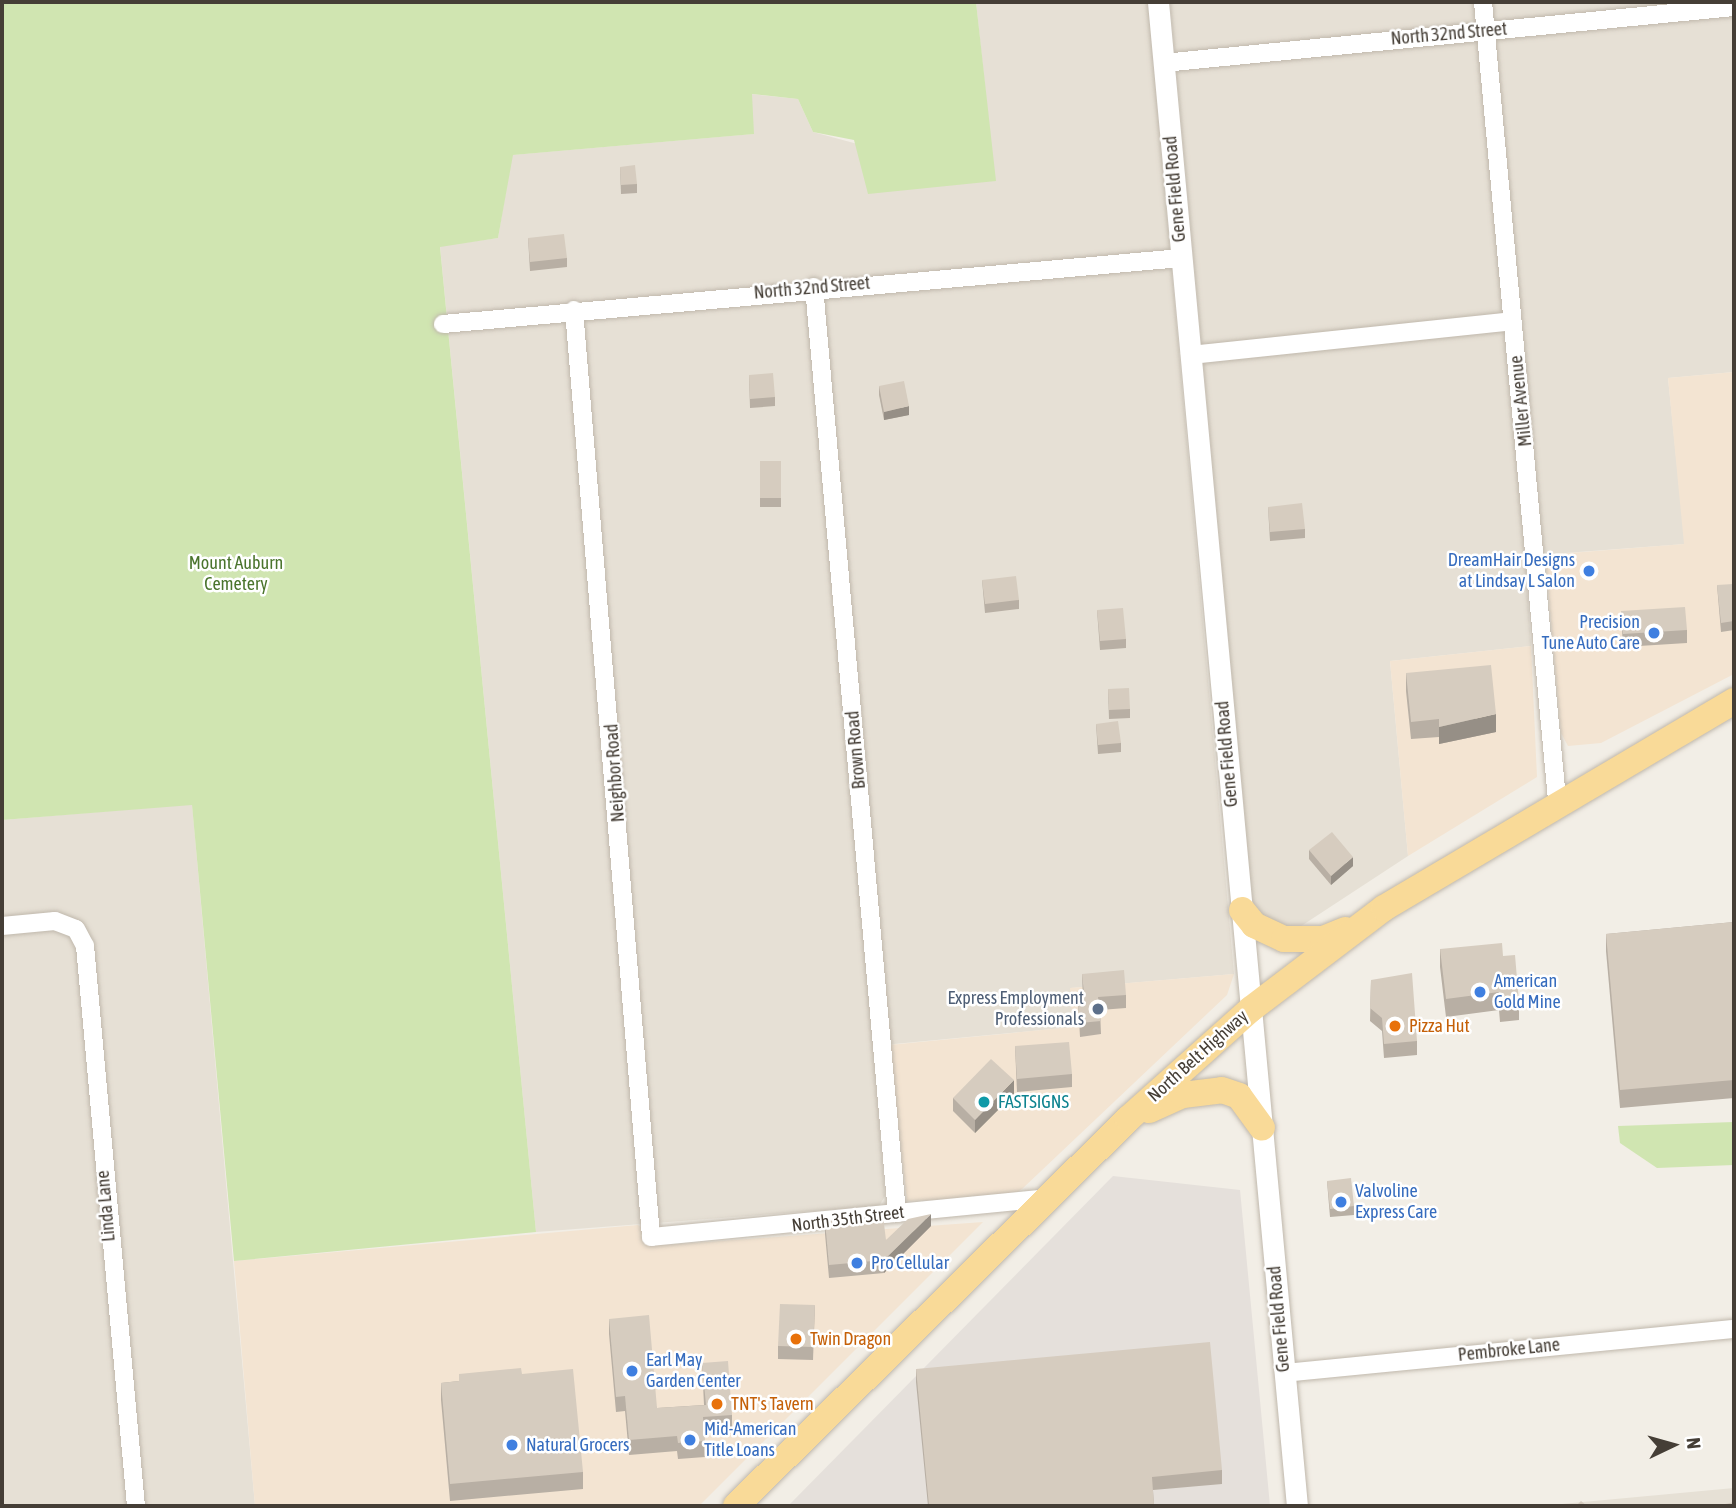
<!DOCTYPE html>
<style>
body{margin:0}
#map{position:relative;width:1736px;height:1508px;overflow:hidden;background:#f2eee6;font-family:"Asap Condensed",sans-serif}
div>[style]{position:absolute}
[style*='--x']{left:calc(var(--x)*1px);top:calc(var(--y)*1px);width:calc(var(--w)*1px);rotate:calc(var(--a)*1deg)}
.residential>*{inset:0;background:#e6e0d5}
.commercial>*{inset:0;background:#f3e4d2}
.industrial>*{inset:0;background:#e5e0db}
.green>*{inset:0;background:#d0e5b1}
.roads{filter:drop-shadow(0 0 2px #c0b8ac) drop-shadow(0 0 2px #c0b8ac)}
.minor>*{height:18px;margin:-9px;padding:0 9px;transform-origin:9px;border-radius:9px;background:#fff}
.tertiary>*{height:21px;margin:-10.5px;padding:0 10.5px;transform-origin:10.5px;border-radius:10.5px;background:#fff}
.primary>*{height:26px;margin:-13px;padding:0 13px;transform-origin:13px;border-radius:13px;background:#f9da98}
.wall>*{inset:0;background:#b8afa4}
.shaded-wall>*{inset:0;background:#968f86}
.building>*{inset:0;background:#d6ccbf}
.dots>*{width:19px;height:19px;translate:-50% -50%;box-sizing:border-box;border:4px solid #fff;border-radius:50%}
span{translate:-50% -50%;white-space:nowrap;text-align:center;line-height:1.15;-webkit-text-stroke:5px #fff;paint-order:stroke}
.street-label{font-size:18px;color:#453e36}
.shop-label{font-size:18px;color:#366cbe}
.right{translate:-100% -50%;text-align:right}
.left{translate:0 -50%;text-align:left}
.park-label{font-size:18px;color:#4a742c}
.service-label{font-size:18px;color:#4e5e75}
.food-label{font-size:18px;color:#c56008}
.culture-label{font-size:18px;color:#0d838f}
.frame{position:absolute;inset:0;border:4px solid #453e36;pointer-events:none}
.north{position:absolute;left:1638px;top:1410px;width:70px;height:70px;-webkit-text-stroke:5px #fff;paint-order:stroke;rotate:85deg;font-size:19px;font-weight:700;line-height:28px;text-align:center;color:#453e36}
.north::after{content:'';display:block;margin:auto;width:24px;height:32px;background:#453e36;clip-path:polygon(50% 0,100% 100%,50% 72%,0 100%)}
</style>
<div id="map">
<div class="residential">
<div style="clip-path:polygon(976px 2px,1148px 2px,1234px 974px,1071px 988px,1074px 1027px,873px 1046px,885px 1196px,879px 1206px,536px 1232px,440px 246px,498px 238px,512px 155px,753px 134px,751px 94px,798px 99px,813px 132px,995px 181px)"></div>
<div style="clip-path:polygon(1170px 2px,1734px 2px,1734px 372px,1668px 378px,1685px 544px,1525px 556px,1531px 646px,1390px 661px,1408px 856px,1292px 932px,1274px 931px,1253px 907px)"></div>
<div style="clip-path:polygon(192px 804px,255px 1506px,2px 1506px,2px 820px)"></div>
<div style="clip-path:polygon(1734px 1488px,1734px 1506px,1540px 1506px)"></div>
</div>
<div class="commercial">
<div style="clip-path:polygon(1734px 372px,1734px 674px,1601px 743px,1568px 746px,1561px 733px,1545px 555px,1684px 544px,1668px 378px)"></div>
<div style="clip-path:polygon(1531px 646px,1537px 777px,1408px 856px,1390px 661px)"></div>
<div style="clip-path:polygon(1234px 974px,1227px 995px,1022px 1189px,1009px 1197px,907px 1201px,889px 1045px,1073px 1027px,1070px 988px)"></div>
<div style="clip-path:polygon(983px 1222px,699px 1506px,255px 1506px,234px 1261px,638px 1225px,665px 1245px)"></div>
</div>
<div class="industrial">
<div style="clip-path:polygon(1113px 1176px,1240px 1190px,1270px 1506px,788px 1506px)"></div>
</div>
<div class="green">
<div style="clip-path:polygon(2px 2px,976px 2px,996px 181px,868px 194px,854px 140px,813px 132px,798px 99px,752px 94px,754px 134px,513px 155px,498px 238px,440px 247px,536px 1232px,234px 1261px,192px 805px,2px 820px)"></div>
<div style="clip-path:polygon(1734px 1122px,1734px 1165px,1657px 1168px,1620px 1143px,1618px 1126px)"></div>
</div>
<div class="roads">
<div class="minor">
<div style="--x:1483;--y:2;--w:801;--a:84.7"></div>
<div style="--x:1163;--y:63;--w:574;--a:-5.6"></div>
<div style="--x:814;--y:287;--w:930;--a:84.88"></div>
<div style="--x:574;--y:310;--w:930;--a:85.25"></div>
<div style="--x:651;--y:1237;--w:397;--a:-5.6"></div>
<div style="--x:443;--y:324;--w:741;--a:-5.11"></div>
<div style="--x:1190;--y:355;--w:324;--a:-6"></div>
<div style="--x:2;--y:926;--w:53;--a:-5.4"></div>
<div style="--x:55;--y:921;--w:22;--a:21"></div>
<div style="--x:76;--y:929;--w:19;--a:62"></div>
<div style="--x:85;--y:946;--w:562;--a:84.8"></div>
<div style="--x:1284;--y:1373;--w:452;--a:-5.6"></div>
</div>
<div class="tertiary">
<div style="--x:1158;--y:2;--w:1510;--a:84.72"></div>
</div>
<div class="primary">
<div style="--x:1242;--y:910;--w:19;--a:51"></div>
<div style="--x:1254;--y:925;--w:33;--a:25"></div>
<div style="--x:1284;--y:939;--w:39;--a:0"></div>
<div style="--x:1323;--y:939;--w:24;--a:-22"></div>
<div style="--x:1149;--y:1110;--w:37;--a:-24"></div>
<div style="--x:1183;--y:1095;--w:39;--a:-7"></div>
<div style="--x:1222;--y:1090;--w:18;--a:19"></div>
<div style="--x:1239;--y:1096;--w:39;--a:54"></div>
<div style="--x:736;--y:1506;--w:551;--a:-44.63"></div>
<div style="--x:1128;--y:1119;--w:165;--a:-41.8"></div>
<div style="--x:1251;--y:1009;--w:167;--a:-37.2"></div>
<div style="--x:1384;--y:908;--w:407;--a:-30.6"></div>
</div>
</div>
<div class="wall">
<div style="clip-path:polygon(620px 167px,637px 184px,637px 193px,621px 194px)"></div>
<div style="clip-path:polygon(528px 238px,567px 258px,567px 267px,530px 271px)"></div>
<div style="clip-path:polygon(749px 375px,775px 397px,775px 406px,750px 408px)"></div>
<div style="clip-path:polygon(879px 386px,909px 415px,884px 420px,879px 395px)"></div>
<div style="clip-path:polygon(760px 461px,781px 461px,781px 507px,760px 507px)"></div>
<div style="clip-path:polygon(1268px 507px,1305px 529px,1305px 538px,1270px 541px)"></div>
<div style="clip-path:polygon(982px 580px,1019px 600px,1019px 609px,985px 613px)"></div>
<div style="clip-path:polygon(1717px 585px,1734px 601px,1734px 630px,1721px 632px)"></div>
<div style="clip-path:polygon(1097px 610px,1126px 639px,1126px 648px,1100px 650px)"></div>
<div style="clip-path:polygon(1621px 611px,1687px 630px,1687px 643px,1623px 647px)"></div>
<div style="clip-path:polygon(1406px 673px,1496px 732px,1439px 744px,1439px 737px,1411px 739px,1406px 691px)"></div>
<div style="clip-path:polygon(1108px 689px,1130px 709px,1130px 718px,1109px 719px)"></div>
<div style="clip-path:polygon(1096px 724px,1121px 743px,1121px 752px,1098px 754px)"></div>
<div style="clip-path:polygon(1309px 850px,1353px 866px,1331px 885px,1309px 859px)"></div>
<div style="clip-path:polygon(1734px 922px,1734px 1098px,1620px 1108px,1606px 951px,1606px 934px)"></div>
<div style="clip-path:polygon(1440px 949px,1503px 956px,1519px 1002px,1519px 1020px,1500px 1022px,1499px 1010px,1446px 1017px,1440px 967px)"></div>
<div style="clip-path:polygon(1082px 974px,1126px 995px,1126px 1008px,1100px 1010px,1101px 1034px,1080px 1037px,1078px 1002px,1083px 1002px)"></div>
<div style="clip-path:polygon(1371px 980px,1417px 1041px,1417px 1055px,1384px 1058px,1382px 1031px,1370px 1021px)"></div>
<div style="clip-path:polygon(1015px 1046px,1072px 1074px,1072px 1087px,1017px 1092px)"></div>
<div style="clip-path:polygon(1014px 1094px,975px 1133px,953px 1111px,953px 1098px)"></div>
<div style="clip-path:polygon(1327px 1181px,1354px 1206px,1354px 1215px,1330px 1217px)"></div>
<div style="clip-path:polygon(825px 1221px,886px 1240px,931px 1226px,884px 1273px,829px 1278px,825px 1234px)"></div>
<div style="clip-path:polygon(815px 1305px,813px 1360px,778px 1359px,778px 1346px)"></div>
<div style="clip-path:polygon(609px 1319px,657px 1408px,704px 1405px,702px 1363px,732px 1415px,732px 1430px,704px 1433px,705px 1457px,678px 1459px,677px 1451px,629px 1455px,625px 1411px,616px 1412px,609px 1334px)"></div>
<div style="clip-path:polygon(916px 1369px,1222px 1470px,1222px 1484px,1153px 1490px,1154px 1506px,928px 1506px,916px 1382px)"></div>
<div style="clip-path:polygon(459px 1374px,522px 1374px,583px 1472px,583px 1489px,450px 1501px,441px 1400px,441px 1383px,459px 1381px)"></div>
</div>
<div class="shaded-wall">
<div style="clip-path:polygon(909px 406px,909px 415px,884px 420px,884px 412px)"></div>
<div style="clip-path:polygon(1496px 714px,1496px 732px,1439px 744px,1439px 727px)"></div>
<div style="clip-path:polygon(1353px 857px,1353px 866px,1331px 885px,1331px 876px)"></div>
<div style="clip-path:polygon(1014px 1080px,1014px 1094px,975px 1133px,975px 1120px)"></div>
<div style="clip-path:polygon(931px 1214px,931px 1226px,884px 1273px,884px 1260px)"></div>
</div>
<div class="building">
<div style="clip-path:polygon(635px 165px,637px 184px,621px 185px,620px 167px)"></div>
<div style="clip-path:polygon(564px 234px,567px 258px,530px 262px,528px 238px)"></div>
<div style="clip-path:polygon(773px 373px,775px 397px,750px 399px,749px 375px)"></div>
<div style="clip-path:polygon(904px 381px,909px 406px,884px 412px,879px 386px)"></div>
<div style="clip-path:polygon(760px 461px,781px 461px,781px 498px,760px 498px)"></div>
<div style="clip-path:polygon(1302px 503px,1305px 529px,1270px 532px,1268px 507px)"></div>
<div style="clip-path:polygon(1016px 576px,1019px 600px,985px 604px,982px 580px)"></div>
<div style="clip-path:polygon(1733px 584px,1734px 621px,1721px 623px,1717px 585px)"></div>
<div style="clip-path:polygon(1685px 607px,1687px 630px,1623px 634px,1621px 611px)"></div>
<div style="clip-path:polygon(1123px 608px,1126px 639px,1100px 641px,1097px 610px)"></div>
<div style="clip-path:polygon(1491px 665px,1496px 714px,1439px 727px,1439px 719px,1411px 722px,1406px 673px)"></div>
<div style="clip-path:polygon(1129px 688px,1130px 709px,1109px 710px,1108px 689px)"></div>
<div style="clip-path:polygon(1118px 721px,1121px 743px,1098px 745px,1096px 724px)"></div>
<div style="clip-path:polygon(1332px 832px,1353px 857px,1331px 876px,1309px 850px)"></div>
<div style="clip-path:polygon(1734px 922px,1734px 1080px,1620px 1090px,1606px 934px)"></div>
<div style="clip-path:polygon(1502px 943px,1503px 956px,1515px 955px,1519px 1002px,1500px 1004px,1499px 992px,1446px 999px,1440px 949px)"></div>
<div style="clip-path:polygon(1124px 970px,1126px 995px,1098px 997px,1101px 1021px,1080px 1023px,1078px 1002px,1085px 1002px,1082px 974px)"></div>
<div style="clip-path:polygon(1412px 973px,1417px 1041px,1384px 1044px,1382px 1018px,1370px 1008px,1371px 980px)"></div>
<div style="clip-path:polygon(1069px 1042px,1072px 1074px,1017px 1079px,1015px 1046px)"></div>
<div style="clip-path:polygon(991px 1059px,1014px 1080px,975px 1120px,953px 1098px)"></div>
<div style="clip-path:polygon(1351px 1178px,1354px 1206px,1330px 1209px,1327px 1181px)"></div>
<div style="clip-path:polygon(931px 1214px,884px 1260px,829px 1265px,825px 1221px,883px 1216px,886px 1240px,908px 1219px)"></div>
<div style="clip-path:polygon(780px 1304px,815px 1305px,813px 1347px,778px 1346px)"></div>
<div style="clip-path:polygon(649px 1315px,657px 1408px,706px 1405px,702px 1363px,728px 1361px,732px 1415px,703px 1417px,705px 1441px,678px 1443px,677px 1436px,629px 1440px,625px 1396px,616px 1397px,609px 1319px)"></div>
<div style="clip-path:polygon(1210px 1342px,1222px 1470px,1152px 1477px,1154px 1506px,929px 1506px,916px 1369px)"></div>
<div style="clip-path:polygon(521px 1368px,522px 1374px,573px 1369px,583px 1472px,450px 1484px,441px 1383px,459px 1381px,459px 1374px)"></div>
<div style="clip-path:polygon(1581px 1501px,1587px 1506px,1576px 1506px)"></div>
<div style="clip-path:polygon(1734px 1502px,1734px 1506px,1717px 1506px)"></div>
</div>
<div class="dots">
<div style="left:1589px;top:571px;background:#3f7fe0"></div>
<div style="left:1654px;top:633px;background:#3f7fe0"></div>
<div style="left:1480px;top:992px;background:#3f7fe0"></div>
<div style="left:1098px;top:1009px;background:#5c6f8a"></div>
<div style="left:1395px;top:1026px;background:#e8710a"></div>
<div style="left:984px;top:1102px;background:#0f9aa8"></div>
<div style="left:1341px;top:1202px;background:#3f7fe0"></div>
<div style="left:857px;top:1263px;background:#3f7fe0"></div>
<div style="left:796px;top:1339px;background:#e8710a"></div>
<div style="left:632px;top:1371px;background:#3f7fe0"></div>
<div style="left:717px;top:1404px;background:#e8710a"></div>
<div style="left:690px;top:1440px;background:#3f7fe0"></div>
<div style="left:512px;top:1445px;background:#3f7fe0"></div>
</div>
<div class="street-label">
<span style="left:1449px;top:34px;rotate:-5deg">North 32nd Street</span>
<span style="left:1175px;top:189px;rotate:-95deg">Gene Field Road</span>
<span style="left:812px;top:288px;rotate:-5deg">North 32nd Street</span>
<span style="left:1521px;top:401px;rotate:-96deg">Miller Avenue</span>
<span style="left:856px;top:750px;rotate:-95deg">Brown Road</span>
<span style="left:1227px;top:754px;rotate:-95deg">Gene Field Road</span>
<span style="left:615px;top:773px;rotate:-94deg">Neighbor Road</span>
<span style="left:1198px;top:1056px;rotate:-42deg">North Belt Highway</span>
<span style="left:106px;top:1206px;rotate:-95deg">Linda Lane</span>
<span style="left:848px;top:1219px;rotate:-7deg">North 35th Street</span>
<span style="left:1279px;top:1319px;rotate:-95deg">Gene Field Road</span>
<span style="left:1509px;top:1350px;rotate:-6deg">Pembroke Lane</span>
</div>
<div class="shop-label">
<span class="right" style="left:1575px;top:571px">DreamHair Designs<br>at Lindsay L Salon</span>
<span class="right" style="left:1640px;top:633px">Precision<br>Tune Auto Care</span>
<span class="left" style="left:1494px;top:992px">American<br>Gold Mine</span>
<span class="left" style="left:1355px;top:1202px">Valvoline<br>Express Care</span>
<span class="left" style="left:871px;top:1263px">Pro Cellular</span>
<span class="left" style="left:646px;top:1371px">Earl May<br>Garden Center</span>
<span class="left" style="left:704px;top:1440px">Mid-American<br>Title Loans</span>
<span class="left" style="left:526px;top:1445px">Natural Grocers</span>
</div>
<div class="park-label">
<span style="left:236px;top:574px">Mount Auburn<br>Cemetery</span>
</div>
<div class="service-label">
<span class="right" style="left:1084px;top:1009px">Express Employment<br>Professionals</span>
</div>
<div class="food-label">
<span class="left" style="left:1409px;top:1026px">Pizza Hut</span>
<span class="left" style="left:810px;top:1339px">Twin Dragon</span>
<span class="left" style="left:731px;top:1404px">TNT's Tavern</span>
</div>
<div class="culture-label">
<span class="left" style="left:998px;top:1102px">FASTSIGNS</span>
</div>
<div class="frame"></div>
<div class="north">N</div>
</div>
